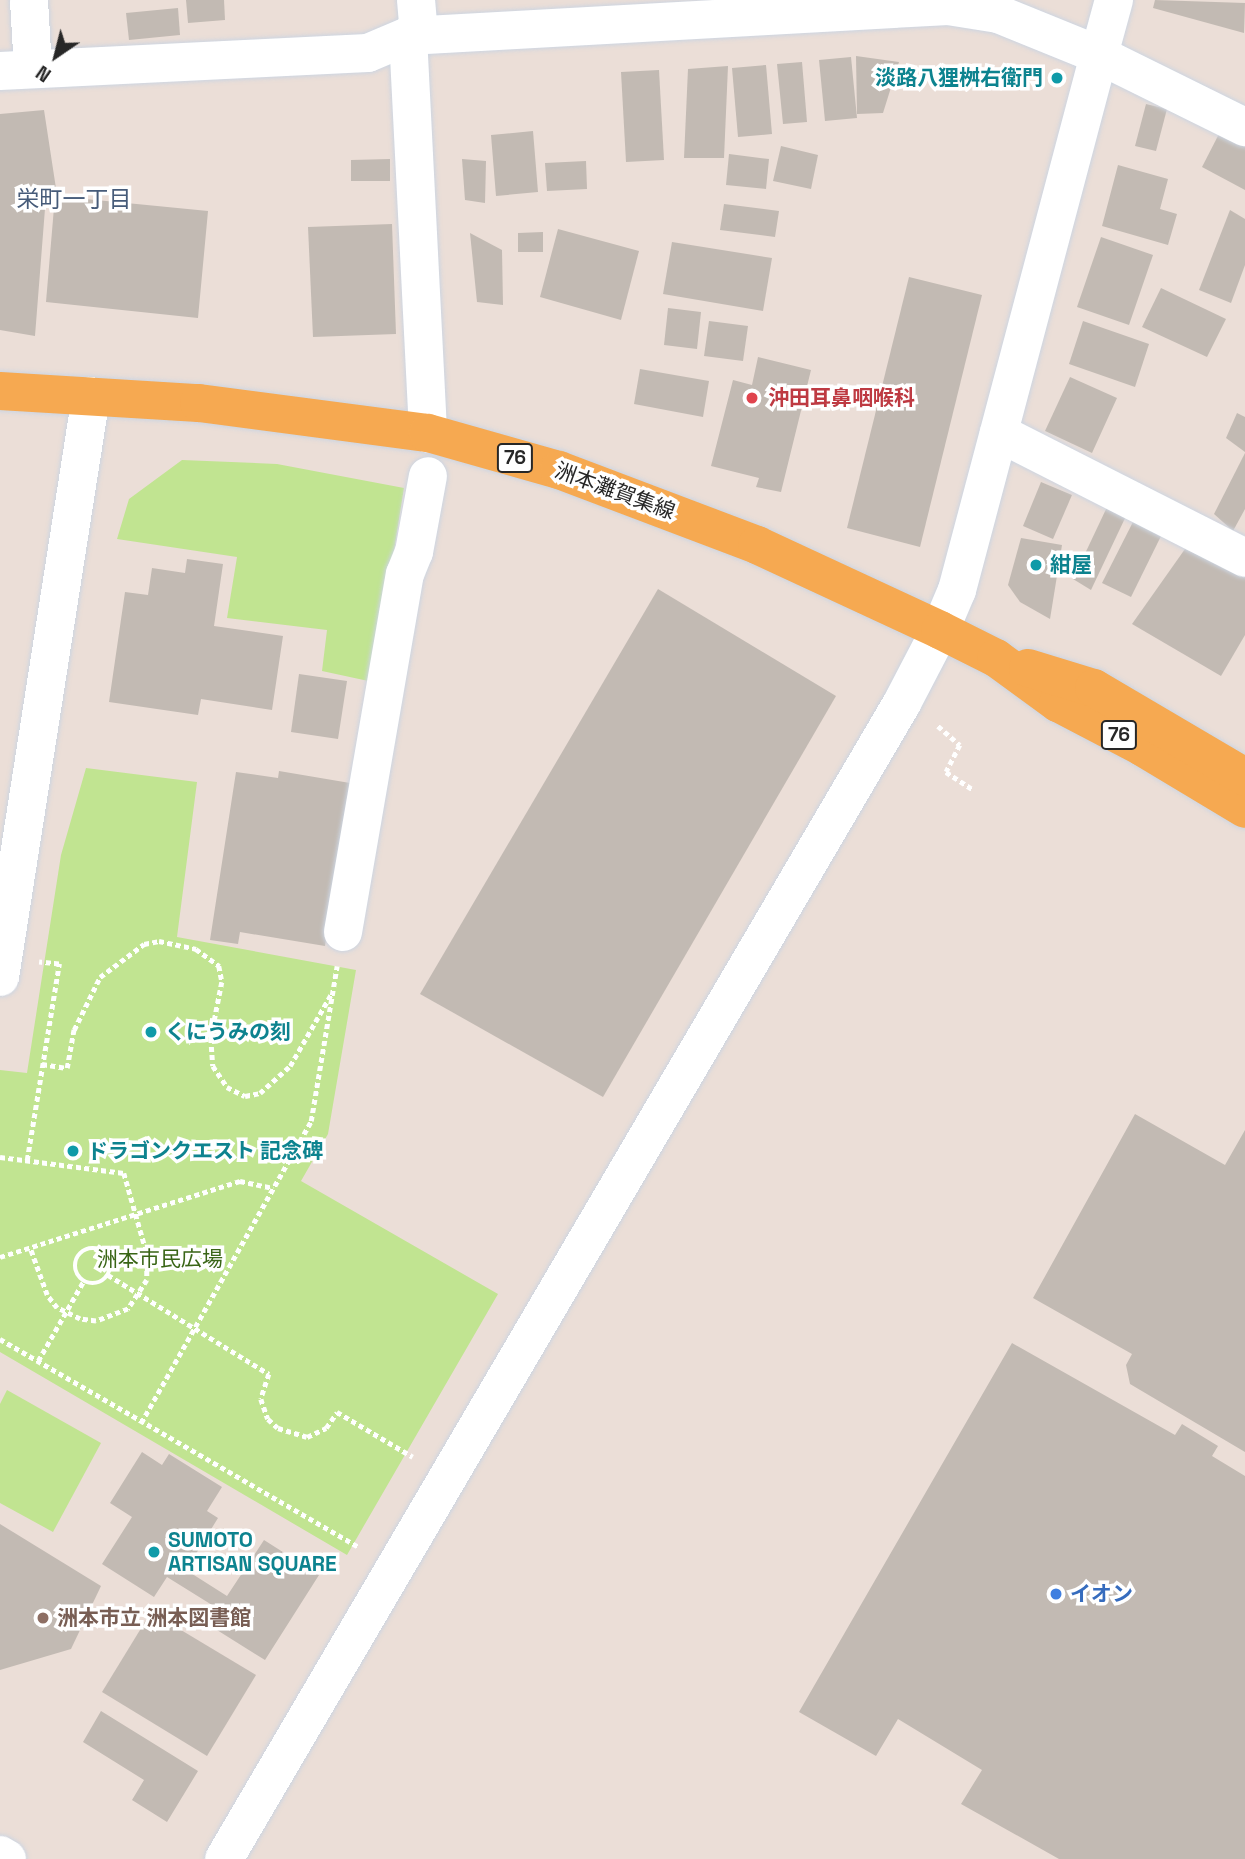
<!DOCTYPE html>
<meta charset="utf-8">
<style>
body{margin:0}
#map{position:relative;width:1245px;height:1859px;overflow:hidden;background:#ebded7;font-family:"Space Grotesk","Noto Sans JP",sans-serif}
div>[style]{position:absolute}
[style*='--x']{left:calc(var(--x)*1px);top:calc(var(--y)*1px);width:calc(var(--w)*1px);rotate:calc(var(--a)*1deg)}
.green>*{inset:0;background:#c1e491}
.building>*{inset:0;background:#c2bab3}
.path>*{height:4.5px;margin-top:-2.25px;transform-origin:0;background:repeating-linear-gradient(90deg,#fff 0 5px,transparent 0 8.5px)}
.path>.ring{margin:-2.25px;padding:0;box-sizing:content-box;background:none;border:4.5px solid #fff;border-radius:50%}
.roads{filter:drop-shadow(0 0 2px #cdd5e1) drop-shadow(0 0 2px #cdd5e1)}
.minor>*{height:38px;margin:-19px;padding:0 19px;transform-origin:19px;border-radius:19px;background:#fff}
.major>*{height:38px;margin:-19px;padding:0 19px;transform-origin:19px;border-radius:19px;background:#f6a951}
.dots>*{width:19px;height:19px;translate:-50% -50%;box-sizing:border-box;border:4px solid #fff;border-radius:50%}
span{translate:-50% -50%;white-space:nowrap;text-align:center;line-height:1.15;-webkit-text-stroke:7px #fff;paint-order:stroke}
.shield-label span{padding:2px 5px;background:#fff;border:2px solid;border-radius:5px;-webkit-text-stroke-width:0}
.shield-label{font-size:19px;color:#272727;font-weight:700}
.culture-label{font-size:21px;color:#0d838f;font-weight:700}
.right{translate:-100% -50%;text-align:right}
.left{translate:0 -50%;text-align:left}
.health-label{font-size:21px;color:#be3a42;font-weight:700}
.street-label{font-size:21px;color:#272727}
.park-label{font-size:21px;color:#396516}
.shop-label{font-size:21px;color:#366cbe;font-weight:700}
.education-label{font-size:21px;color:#785e54;font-weight:700}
.neighbourhood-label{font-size:23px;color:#465b79}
.north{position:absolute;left:21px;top:21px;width:70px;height:70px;-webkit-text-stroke:5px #fff;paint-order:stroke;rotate:215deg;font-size:19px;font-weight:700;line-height:28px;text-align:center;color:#272727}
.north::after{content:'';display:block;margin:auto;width:24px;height:32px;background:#272727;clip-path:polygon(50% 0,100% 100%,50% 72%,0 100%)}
</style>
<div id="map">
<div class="green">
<div style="clip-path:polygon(182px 460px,277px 464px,404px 488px,373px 682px,322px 671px,327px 630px,227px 618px,237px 557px,117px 539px,129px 499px)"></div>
<div style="clip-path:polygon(86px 768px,197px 782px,177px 937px,356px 970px,328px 1134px,301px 1181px,498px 1294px,347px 1555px,0 1352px,0 1070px,27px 1073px,61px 855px)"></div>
<div style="clip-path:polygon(7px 1390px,101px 1443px,53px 1532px,0 1503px,0 1404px)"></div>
</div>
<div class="building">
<div style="clip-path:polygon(186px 0,224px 0,225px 20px,188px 23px)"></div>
<div style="clip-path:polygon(1155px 0,1245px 3px,1244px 33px,1153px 8px)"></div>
<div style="clip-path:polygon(178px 8px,180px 35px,129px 40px,126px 13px)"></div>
<div style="clip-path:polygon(856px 56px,899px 62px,883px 113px,857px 114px)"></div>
<div style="clip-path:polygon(851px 57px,857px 118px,825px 121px,819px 60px)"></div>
<div style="clip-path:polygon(802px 62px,807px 122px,783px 124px,777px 64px)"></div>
<div style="clip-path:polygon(766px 65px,772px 134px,738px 137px,732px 68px)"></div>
<div style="clip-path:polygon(728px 66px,724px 158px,684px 158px,688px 69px)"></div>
<div style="clip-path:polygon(659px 70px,664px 160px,626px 162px,621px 72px)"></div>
<div style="clip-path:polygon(1146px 104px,1167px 109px,1156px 151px,1135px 146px)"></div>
<div style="clip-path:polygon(44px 110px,57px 195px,46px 196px,35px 336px,0 330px,0 114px)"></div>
<div style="clip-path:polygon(1221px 130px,1245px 142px,1245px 190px,1202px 167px)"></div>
<div style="clip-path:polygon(533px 131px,538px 192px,496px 196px,491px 135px)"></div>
<div style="clip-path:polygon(781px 146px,818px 155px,811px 189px,773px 181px)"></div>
<div style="clip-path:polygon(729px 154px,769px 159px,766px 189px,726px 185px)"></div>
<div style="clip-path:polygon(390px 159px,390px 181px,351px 181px,351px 160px)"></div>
<div style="clip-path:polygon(462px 159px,486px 161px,485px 203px,465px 200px)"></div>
<div style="clip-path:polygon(586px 161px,587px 189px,547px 191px,545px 163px)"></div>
<div style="clip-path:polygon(1118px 165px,1168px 179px,1160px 209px,1177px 214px,1168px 245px,1102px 226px)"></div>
<div style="clip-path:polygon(55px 196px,208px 211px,198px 318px,46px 302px)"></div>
<div style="clip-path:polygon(724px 204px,779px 211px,775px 237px,720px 230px)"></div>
<div style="clip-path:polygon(1230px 210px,1245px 219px,1245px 265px,1231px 303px,1199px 290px)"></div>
<div style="clip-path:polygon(392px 224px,396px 334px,313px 337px,308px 227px)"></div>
<div style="clip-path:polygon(558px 229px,639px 251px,621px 320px,540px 297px)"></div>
<div style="clip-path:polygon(543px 232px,543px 252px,518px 252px,518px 233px)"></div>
<div style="clip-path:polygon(470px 233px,502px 250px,503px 305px,477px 302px)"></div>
<div style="clip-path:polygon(1101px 237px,1153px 255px,1129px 325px,1077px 307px)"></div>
<div style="clip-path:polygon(672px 242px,772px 258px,763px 311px,663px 294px)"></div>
<div style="clip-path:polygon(909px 277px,982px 295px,920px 547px,847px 528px)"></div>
<div style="clip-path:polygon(1161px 288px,1226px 319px,1207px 357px,1142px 327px)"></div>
<div style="clip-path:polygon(668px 308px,701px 312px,697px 349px,664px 345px)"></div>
<div style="clip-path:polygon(709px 321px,748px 326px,743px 361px,704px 356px)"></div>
<div style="clip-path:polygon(1083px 321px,1149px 344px,1135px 387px,1069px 364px)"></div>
<div style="clip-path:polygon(758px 357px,811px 370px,781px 492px,756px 487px,759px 478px,711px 466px,733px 380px,752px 385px)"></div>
<div style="clip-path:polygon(640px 369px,709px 381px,703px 417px,634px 404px)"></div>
<div style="clip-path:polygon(1070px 377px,1117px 398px,1092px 453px,1045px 431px)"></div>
<div style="clip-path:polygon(1237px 413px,1245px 417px,1245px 452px,1226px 438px)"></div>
<div style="clip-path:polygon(1245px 453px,1245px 509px,1233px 531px,1214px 514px)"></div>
<div style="clip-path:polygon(1041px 482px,1072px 495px,1053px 539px,1023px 526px)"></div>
<div style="clip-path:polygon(1108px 505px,1127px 514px,1091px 590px,1073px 579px)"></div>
<div style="clip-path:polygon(1135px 518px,1163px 532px,1131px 597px,1102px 583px)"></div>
<div style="clip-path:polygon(1021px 538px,1062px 545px,1050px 619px,1020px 602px,1008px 585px)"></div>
<div style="clip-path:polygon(1185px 549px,1245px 576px,1245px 635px,1221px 676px,1132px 624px)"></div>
<div style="clip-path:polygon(187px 559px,223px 564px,214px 626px,283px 636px,272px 710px,201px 699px,198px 715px,109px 702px,125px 592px,148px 595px,152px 568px,185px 573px)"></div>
<div style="clip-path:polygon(658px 589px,836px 696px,603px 1097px,420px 994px)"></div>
<div style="clip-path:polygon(299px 674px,347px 681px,338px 739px,291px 732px)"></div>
<div style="clip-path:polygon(279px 771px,350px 783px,325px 946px,240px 932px,238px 944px,210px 940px,236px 772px,278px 778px)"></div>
<div style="clip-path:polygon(1135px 1114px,1225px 1165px,1245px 1130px,1245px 1452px,1130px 1384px,1126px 1365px,1132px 1354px,1033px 1298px)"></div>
<div style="clip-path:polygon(1012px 1343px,1175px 1435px,1182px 1424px,1218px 1446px,1212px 1456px,1245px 1476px,1245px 1859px,1059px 1859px,961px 1804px,982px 1770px,898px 1719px,876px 1756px,799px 1712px)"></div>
<div style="clip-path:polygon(142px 1452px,162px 1465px,169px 1454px,222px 1487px,207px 1511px,218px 1518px,186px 1570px,227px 1596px,264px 1540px,319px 1575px,265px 1660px,209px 1625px,212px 1605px,167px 1577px,154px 1597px,102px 1564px,132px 1517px,110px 1503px)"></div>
<div style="clip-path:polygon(0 1524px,101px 1586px,71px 1649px,0 1670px)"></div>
<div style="clip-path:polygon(151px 1612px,256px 1675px,207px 1756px,102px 1692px)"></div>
<div style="clip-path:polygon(101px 1711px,198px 1771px,167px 1822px,132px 1800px,144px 1780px,83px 1742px)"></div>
</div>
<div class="path">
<div style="--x:938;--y:726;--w:29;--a:41"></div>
<div style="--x:960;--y:745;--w:30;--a:117"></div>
<div style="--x:946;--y:772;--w:31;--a:33"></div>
<div style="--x:42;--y:1064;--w:25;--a:9"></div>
<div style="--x:67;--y:1068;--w:39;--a:-80"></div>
<div style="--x:74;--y:1030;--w:59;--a:-63.9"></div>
<div style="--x:100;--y:977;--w:55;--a:-36.9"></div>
<div style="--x:144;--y:944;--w:15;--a:-11"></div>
<div style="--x:159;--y:941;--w:38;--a:12"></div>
<div style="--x:196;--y:949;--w:29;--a:36"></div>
<div style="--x:219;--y:966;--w:16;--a:79"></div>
<div style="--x:222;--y:982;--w:57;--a:101.1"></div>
<div style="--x:211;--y:1038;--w:28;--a:86"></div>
<div style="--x:213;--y:1066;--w:25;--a:56"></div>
<div style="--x:227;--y:1087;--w:20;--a:27"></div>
<div style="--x:245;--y:1096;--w:15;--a:-11"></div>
<div style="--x:260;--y:1093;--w:40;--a:-42"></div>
<div style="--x:290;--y:1066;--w:86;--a:-60.2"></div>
<div style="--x:0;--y:1157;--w:125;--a:7.4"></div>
<div style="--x:124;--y:1173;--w:84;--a:74.1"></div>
<div style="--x:147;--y:1254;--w:26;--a:90"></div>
<div style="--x:147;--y:1280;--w:35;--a:123"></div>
<div style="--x:128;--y:1309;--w:34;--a:159"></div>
<div style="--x:96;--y:1321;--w:16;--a:-173"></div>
<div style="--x:80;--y:1319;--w:25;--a:-154"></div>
<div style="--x:57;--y:1308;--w:16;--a:-128"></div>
<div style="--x:47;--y:1295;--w:50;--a:-109.9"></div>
<div style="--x:27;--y:1160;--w:199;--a:-80.7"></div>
<div style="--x:59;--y:964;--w:20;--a:-174"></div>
<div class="ring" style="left:75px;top:1248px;width:31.5px;height:31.5px"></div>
<div style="--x:0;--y:1257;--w:252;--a:-17.6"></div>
<div style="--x:240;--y:1181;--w:34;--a:12"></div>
<div style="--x:108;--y:1275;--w:189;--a:31.6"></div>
<div style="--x:269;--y:1374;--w:26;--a:108"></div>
<div style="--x:261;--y:1399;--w:21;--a:71"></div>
<div style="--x:268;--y:1419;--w:13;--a:42"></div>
<div style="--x:278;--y:1428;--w:30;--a:17"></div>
<div style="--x:307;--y:1437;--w:21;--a:-25"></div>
<div style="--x:326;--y:1428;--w:19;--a:-55"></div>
<div style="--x:337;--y:1412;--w:88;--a:30.6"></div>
<div style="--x:0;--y:1339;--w:416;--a:30.1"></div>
<div style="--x:38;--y:1361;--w:91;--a:-60.3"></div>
<div style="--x:141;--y:1423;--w:347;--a:-60.6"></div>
<div style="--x:311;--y:1121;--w:157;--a:-80.5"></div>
</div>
<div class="roads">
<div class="minor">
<div style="--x:29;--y:0;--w:69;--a:86.7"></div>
<div style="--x:416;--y:0;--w:36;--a:85"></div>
<div style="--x:1114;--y:0;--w:57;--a:105.3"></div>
<div style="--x:1099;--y:55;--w:163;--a:26.3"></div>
<div style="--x:408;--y:36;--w:398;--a:87.1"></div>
<div style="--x:0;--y:71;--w:368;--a:-2.8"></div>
<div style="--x:368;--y:53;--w:43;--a:-23"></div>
<div style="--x:408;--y:36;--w:541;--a:-3.18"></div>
<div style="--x:948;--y:6;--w:51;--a:9.1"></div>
<div style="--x:998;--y:14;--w:109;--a:22.1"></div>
<div style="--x:1099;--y:55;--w:554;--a:104.86"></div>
<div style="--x:957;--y:590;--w:43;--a:113"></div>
<div style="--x:940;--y:630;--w:82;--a:117.5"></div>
<div style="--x:902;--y:703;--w:1340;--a:120.39"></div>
<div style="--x:999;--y:433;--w:276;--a:26.9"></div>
<div style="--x:343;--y:932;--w:363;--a:-80.2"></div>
<div style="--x:405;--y:574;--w:24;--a:-68"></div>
<div style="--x:414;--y:552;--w:77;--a:-79.6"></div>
<div style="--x:0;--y:977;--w:588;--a:-81.1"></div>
<div style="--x:0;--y:1855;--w:8;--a:30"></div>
</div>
<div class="major">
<div style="--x:0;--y:391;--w:199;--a:3.5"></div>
<div style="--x:199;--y:403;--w:231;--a:7.5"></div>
<div style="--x:428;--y:433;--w:136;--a:15.8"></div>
<div style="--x:559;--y:470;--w:212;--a:20.7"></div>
<div style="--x:757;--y:545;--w:202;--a:24.9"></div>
<div style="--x:940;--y:630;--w:63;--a:26.6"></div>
<div style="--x:996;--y:658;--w:77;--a:36"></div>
<div style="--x:1058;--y:703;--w:95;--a:27.6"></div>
<div style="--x:1142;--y:747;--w:120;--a:31"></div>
<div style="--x:1028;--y:668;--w:69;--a:16.9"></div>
<div style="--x:1094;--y:688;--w:175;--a:30.5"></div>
</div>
</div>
<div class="dots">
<div style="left:1057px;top:78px;background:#0f9aa8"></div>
<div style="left:752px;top:398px;background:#e0444e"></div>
<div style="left:1036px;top:565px;background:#0f9aa8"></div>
<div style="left:151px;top:1032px;background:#0f9aa8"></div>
<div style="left:73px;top:1151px;background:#0f9aa8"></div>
<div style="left:154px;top:1552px;background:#0f9aa8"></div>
<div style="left:1056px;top:1594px;background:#3f7fe0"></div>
<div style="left:43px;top:1618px;background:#8d6e63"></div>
</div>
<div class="shield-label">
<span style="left:515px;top:458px">76</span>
<span style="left:1119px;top:735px">76</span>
</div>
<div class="culture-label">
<span class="right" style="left:1043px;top:78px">淡路八狸桝右衛門</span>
<span class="left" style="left:1050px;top:565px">紺屋</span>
<span class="left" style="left:165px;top:1032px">くにうみの刻</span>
<span class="left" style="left:87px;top:1151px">ドラゴンクエスト 記念碑</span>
<span class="left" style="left:168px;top:1552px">SUMOTO<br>ARTISAN SQUARE</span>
</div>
<div class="health-label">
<span class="left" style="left:768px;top:398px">沖田耳鼻咽喉科</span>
</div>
<div class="street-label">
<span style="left:615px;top:491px;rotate:20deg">洲本灘賀集線</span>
</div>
<div class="park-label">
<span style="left:160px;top:1259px">洲本市民広場</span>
</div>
<div class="shop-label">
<span class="left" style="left:1070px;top:1594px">イオン</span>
</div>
<div class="education-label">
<span class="left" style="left:57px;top:1618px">洲本市立 洲本図書館</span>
</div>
<div class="neighbourhood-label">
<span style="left:74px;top:199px">栄町一丁目</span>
</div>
<div class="north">N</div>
</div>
